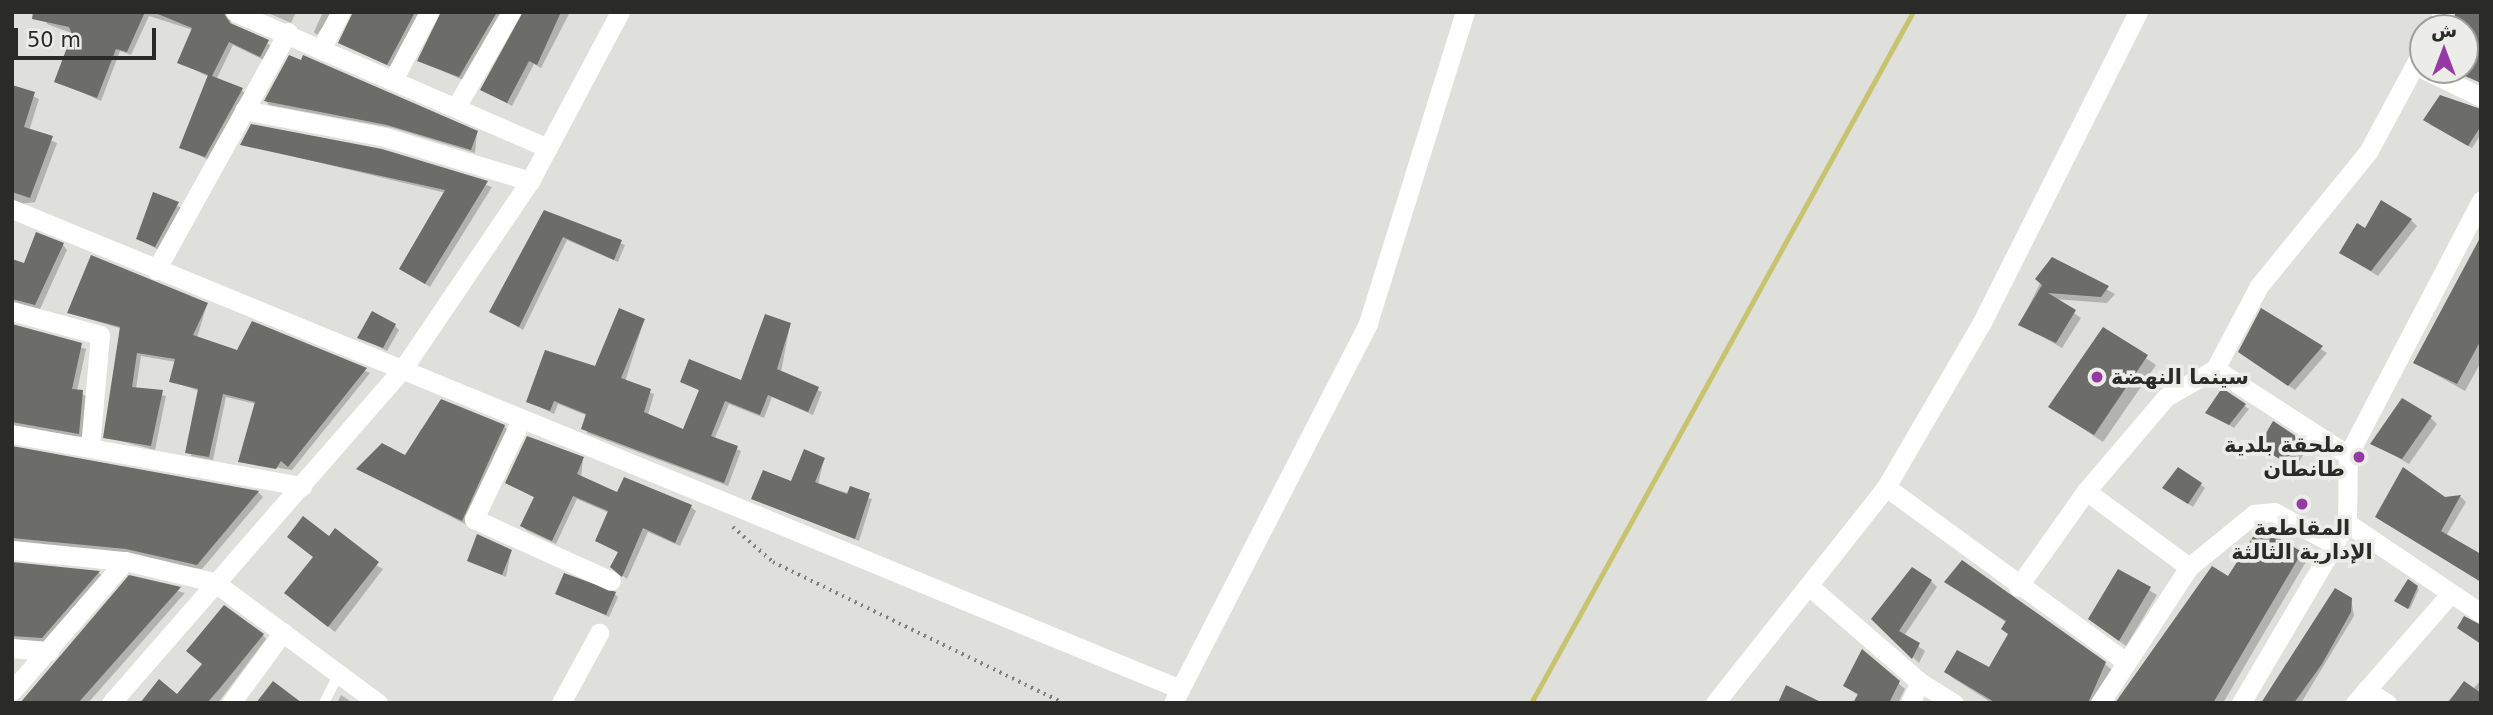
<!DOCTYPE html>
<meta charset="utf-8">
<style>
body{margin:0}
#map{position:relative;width:2493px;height:715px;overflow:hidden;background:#dfdfdb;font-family:"DejaVu Sans","Noto Naskh Arabic",sans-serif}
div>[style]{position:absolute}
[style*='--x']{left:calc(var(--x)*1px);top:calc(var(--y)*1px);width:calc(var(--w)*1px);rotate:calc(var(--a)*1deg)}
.shadow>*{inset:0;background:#0003}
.stream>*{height:5px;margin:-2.5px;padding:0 2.5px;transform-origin:2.5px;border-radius:2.5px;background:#c7c36f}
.building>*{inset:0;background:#6c6c68}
.path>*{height:3.5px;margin-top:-1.75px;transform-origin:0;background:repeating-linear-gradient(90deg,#7f7f7d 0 2px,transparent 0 7px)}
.lane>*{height:10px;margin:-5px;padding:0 5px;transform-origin:5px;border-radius:5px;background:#fff}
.street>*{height:19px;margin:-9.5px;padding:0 9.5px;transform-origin:9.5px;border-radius:9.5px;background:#fff}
.dots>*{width:19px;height:19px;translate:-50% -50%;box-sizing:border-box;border:4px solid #ecece8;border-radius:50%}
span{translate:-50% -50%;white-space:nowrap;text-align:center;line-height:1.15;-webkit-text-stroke:7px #ecece8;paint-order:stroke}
.poi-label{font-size:21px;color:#2a2a29;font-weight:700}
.left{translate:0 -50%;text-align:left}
.right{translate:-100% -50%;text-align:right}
.frame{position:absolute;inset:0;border:14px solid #2a2a29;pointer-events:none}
.north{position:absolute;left:2409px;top:14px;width:70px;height:70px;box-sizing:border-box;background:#ecece8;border:2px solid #9e9e9c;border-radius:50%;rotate:0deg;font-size:19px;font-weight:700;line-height:28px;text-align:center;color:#2a2a29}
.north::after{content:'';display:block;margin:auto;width:24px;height:32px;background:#9539a3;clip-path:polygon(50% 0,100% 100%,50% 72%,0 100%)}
.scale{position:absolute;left:14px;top:28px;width:142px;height:32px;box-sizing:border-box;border:4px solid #2a2a29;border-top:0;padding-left:9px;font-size:21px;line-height:24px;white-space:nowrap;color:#2a2a29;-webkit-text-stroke:5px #ecece8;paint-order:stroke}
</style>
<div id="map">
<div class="shadow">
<div style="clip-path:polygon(43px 12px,228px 12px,232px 26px,272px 46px,264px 60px,233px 45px,217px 78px,246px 93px,209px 160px,181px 147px,209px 77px,179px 62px,193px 30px,149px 16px,131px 55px,120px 51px,101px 101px,56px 81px,74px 34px,47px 24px)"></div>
<div style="clip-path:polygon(266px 12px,296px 12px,291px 23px)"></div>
<div style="clip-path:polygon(323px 12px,333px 12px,317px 35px,314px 32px)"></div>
<div style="clip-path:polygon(355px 12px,421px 12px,391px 67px,340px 43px)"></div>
<div style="clip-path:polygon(443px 12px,503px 12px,463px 80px,419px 61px)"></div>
<div style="clip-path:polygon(522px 12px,570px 12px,541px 68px,534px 64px,512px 106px,482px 90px)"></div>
<div style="clip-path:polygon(302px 62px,477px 132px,475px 153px,393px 128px,269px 105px,266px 101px)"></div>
<div style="clip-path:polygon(12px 87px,39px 99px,29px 131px,57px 143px,35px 202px,12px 205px)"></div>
<div style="clip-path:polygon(2481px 111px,2481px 134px,2472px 148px,2429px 124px)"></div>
<div style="clip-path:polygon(242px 144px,382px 151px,492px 187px,430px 287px,401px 269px,446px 193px)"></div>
<div style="clip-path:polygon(154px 195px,182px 208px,159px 250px,138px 239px)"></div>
<div style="clip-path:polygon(545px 212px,625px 245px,618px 262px,567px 240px,523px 330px,491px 311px)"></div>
<div style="clip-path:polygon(2411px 220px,2417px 226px,2378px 276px,2341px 253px,2366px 230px)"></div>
<div style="clip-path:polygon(2481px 240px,2481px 362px,2465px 391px,2415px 363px)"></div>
<div style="clip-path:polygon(63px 245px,67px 250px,40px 309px,12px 307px,12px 261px,25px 265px)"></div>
<div style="clip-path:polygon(2052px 259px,2115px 294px,2107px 303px,2054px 299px,2081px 318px,2062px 348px,2020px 324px)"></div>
<div style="clip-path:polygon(207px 304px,197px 338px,238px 352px,253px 323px,370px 373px,292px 470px,240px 462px,256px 404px,226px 397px,213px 460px,191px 456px,199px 391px,171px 381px,176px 362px,141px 356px,136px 389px,166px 396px,155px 450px,105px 437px,122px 329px,69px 313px)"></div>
<div style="clip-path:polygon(2262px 311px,2327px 353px,2295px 390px,2240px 352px)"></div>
<div style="clip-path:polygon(644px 320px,625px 382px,654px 394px,648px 415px,684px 431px,700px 391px,682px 382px,742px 382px,790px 325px,781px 372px,822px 392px,813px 415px,772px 397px,764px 418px,729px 404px,714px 440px,741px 451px,728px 486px,587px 433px,588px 416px,558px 404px,554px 414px,528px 401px,596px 369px)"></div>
<div style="clip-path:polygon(12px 326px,86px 349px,77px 391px,87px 397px,83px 437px,12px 429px)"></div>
<div style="clip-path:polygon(395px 326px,399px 330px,387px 351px,359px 337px)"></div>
<div style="clip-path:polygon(2103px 329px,2156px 365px,2103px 442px,2050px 407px)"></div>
<div style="clip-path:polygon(2223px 391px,2249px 409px,2234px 428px,2207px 412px)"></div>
<div style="clip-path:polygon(2431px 418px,2437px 424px,2409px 464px,2372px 443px)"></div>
<div style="clip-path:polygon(504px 426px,509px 431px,467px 525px,358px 469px,406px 457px,421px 429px)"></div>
<div style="clip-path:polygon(528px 439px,583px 459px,581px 478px,618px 494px,624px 480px,691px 507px,696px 511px,680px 546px,648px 532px,627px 579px,617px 571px,619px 553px,597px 541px,609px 513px,577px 499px,556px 544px,526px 530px,522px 526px,535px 498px,507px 483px)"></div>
<div style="clip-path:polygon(2304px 443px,2308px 447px,2295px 468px,2260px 447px)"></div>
<div style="clip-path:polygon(12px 448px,258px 492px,263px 497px,202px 569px,12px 543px)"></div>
<div style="clip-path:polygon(824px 459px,818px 485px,872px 499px,859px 541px,753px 498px,792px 484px)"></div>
<div style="clip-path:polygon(2201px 485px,2205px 488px,2193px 507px,2164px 488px)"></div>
<div style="clip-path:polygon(2461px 497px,2466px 502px,2446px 536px,2481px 556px,2481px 582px,2377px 516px)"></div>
<div style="clip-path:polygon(329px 539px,383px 569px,335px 632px,293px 599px)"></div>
<div style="clip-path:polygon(511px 551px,506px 577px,469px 561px)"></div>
<div style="clip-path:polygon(2301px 553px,2307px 560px,2223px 703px,2116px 703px,2228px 578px)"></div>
<div style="clip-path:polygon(12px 564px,99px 573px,104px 577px,47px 642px,12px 640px)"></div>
<div style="clip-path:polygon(2119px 572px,2157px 595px,2126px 646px,2097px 625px)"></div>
<div style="clip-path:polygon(130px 577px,185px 593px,88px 703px,22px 703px)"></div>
<div style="clip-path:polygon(1931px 581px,1937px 587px,1904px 636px,1925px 651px,1919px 663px,1874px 619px)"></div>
<div style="clip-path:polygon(1946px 581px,2105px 664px,2112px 670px,2096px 703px,1992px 703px,1953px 678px,1946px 672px,1989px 670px,2009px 635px,2007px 623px)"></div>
<div style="clip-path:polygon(2408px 581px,2419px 589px,2410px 609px,2397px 602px)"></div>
<div style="clip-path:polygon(557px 593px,615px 594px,618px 597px,609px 617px)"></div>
<div style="clip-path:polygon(2351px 599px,2354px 616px,2301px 703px,2264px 703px)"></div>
<div style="clip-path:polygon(263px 635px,266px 639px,218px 703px,141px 703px,177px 696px)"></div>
<div style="clip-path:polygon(1863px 652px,1905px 689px,1898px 703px,1855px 703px,1859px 696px,1845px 686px)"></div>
<div style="clip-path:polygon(2481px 680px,2481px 703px,2446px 703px,2465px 683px,2473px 689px)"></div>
<div style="clip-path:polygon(341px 695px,353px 703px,337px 703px)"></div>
</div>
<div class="stream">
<div style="--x:1531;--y:703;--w:790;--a:-61.07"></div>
</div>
<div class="building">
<div style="clip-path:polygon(33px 12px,145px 12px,127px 52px,116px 49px,97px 98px,54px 82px,72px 34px,69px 27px,32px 19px)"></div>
<div style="clip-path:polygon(153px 12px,223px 12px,230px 23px,269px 40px,260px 57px,229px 42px,212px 76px,243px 88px,205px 157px,179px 148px,208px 75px,177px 63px,192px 28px)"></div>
<div style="clip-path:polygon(353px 12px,415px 12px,387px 65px,338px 43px)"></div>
<div style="clip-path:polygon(441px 12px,497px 12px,459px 77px,417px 61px)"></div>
<div style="clip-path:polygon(523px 12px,561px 12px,537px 65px,529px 61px,507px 103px,480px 90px)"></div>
<div style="clip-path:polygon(2456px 12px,2481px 12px,2481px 83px,2465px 76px,2465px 28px,2451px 25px)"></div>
<div style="clip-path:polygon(289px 55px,301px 60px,303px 55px,478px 131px,471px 150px,387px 125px,264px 101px)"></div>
<div style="clip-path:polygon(12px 85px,35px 92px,24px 127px,53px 136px,30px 198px,12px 192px)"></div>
<div style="clip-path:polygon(2440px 95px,2481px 109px,2481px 126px,2468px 146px,2423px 120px)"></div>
<div style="clip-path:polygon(251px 124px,382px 149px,488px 181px,425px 284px,399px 269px,445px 190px,240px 145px)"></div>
<div style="clip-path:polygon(153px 192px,179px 202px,155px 247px,136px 239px)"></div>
<div style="clip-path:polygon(2381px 200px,2412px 219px,2371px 271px,2339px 253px,2357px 223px,2365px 228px)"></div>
<div style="clip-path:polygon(544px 210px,622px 240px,614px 260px,563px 237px,519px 327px,489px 312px)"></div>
<div style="clip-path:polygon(36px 232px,64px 243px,35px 305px,12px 299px,12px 259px,24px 263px)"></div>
<div style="clip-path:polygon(2481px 236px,2481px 340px,2457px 384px,2413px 363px)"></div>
<div style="clip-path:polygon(91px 255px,208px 303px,193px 335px,237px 350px,252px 321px,367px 368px,288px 467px,281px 461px,276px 469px,238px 462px,255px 402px,223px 394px,209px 457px,185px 453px,198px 389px,169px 382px,175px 359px,137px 353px,132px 387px,163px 390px,151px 446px,103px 438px,120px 327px,67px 313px)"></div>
<div style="clip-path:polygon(2052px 257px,2109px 286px,2101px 297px,2048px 293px,2076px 310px,2056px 343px,2018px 325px,2042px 285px,2035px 279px)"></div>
<div style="clip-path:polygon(619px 308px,645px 319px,621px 378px,651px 389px,644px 412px,683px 429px,699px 390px,680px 382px,689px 359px,741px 380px,765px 314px,791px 323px,777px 369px,819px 387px,808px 412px,768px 395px,760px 415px,725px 401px,711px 436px,738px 446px,724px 483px,581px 429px,586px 414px,554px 401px,550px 411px,526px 402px,545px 350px,595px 366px)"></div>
<div style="clip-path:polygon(2261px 308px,2323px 346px,2288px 386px,2238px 352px)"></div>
<div style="clip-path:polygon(372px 311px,396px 324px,383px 348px,357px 338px)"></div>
<div style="clip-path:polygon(12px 324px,82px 343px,72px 389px,83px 390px,79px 434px,12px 422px)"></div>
<div style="clip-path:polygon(2103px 327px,2148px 355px,2094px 435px,2048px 407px)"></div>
<div style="clip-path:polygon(2222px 388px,2246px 404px,2229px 425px,2205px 413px)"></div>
<div style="clip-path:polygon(2402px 398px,2432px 416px,2402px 459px,2370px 444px)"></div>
<div style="clip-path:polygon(441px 399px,505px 425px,462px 521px,356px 469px,382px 443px,405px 455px)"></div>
<div style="clip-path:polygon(2273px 421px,2305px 442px,2291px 465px,2258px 447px)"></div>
<div style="clip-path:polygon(527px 436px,584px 457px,577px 474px,617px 492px,624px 477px,692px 505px,675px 543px,643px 528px,622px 577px,610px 567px,618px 552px,595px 541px,608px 511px,573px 496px,552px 541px,520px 526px,534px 497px,505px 483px)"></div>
<div style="clip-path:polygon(12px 446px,259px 491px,197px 565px,126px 549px,12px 538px)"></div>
<div style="clip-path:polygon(804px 449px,825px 458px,815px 482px,847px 494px,850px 486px,870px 493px,855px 539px,751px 499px,763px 470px,791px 481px)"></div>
<div style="clip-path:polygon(2178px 467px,2202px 483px,2188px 504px,2162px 488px)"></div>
<div style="clip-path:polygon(2403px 467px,2445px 497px,2461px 495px,2441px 531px,2481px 554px,2481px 582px,2375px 517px)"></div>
<div style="clip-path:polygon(303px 516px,329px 536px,335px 528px,379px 562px,328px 627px,284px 593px,313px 557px,287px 537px)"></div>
<div style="clip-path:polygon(2260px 526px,2302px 552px,2213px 703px,2115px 703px,2212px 566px,2228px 576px)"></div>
<div style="clip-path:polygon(477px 534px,512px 550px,502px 575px,467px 561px)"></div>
<div style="clip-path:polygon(1962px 560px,2106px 662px,2088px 703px,1996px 703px,1944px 672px,1957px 650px,1989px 667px,2008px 634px,2001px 629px,2006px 621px,1944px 582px)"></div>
<div style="clip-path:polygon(12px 562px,100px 571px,42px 638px,12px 636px)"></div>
<div style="clip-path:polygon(1912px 567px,1932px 580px,1899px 631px,1920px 643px,1912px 659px,1871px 619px)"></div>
<div style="clip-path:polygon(2118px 569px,2151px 587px,2119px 641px,2088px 619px)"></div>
<div style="clip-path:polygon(564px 573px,616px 592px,606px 615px,555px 594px)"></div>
<div style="clip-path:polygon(129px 575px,181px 587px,78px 703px,20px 703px)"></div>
<div style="clip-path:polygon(2408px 579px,2418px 586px,2408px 609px,2394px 601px)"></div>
<div style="clip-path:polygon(2335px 588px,2352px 598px,2351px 612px,2322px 664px,2294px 703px,2261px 703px)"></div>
<div style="clip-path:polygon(224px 605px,264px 634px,220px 688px,207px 703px,140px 703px,159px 679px,177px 694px,202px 664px,186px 651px)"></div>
<div style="clip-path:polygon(2464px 616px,2481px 625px,2481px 644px,2457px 628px)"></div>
<div style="clip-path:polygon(1862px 649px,1900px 681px,1889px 703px,1853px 703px,1858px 694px,1843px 686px)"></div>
<div style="clip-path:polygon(273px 681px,302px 703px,256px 703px)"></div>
<div style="clip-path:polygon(2464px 681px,2481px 693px,2481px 703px,2448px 703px)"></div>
<div style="clip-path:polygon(1786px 685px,1823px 703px,1778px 703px)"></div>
</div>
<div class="path">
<div style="--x:733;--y:527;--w:53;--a:41.2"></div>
<div style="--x:773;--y:562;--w:322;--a:25.9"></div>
</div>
<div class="lane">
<div style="--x:324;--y:703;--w:33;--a:-63"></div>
</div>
<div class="street">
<div style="--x:235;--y:12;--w:341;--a:23.5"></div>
<div style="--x:2435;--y:28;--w:18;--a:-61"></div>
<div style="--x:322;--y:47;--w:40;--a:-62"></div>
<div style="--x:2425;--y:70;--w:62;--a:25.7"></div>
<div style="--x:394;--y:78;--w:75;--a:-62.1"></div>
<div style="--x:456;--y:107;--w:110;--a:-59.9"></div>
<div style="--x:244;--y:110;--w:144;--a:10.8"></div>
<div style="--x:385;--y:137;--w:152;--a:16.9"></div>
<div style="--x:12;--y:209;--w:1263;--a:22.34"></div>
<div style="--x:156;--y:270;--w:272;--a:-61"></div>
<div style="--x:12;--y:311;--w:91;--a:15.3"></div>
<div style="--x:100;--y:335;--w:113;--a:95.1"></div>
<div style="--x:2215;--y:369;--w:158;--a:32.9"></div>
<div style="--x:521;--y:420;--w:110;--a:115.4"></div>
<div style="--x:474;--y:519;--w:150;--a:24.3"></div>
<div style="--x:12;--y:434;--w:295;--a:10.2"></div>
<div style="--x:1886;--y:487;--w:296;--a:36.1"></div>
<div style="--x:2347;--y:523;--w:161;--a:33.9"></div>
<div style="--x:12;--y:550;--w:114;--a:5.6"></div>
<div style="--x:125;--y:561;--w:91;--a:13.3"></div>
<div style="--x:214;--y:582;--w:204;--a:36.4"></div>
<div style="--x:2189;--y:567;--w:128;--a:-143.6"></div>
<div style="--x:2086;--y:491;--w:123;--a:-49.6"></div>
<div style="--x:2166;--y:397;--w:56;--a:-29.7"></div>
<div style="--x:2215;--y:369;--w:94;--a:-62.1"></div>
<div style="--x:2259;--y:286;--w:173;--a:-50.9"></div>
<div style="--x:2368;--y:152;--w:116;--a:-61.7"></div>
<div style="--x:1809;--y:586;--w:147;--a:40.9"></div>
<div style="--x:1920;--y:682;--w:40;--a:32"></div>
<div style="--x:2018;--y:587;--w:118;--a:-54.7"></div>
<div style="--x:12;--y:648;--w:37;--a:5"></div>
<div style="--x:2366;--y:690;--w:25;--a:32"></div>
<div style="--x:12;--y:691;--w:172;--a:-49"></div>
<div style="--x:111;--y:703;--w:442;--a:-48.9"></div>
<div style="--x:402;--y:370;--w:228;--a:-55.9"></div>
<div style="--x:530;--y:181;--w:191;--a:-62"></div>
<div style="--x:231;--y:703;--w:88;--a:-53.8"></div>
<div style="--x:561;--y:703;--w:80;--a:-61.5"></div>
<div style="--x:1173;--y:703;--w:427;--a:-62.8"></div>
<div style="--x:1368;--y:323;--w:326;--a:-72.7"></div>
<div style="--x:1715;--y:703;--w:275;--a:-51.6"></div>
<div style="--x:1886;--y:487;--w:191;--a:-59.8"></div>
<div style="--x:1982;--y:322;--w:347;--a:-63.3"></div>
<div style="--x:1910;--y:703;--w:23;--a:-65"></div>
<div style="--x:2100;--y:703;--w:163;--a:-56.8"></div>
<div style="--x:2189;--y:567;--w:84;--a:-39.2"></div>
<div style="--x:2254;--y:514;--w:20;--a:-6"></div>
<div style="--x:2274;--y:512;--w:68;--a:28.1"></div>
<div style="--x:2241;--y:703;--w:209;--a:-59.5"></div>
<div style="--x:2347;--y:523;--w:68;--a:-89.2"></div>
<div style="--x:2348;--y:455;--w:287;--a:-62.4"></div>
<div style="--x:2355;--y:703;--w:145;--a:-48.9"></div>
</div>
<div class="dots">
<div style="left:2097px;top:377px;background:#9539a3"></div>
<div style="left:2359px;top:457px;background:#9539a3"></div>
<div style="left:2302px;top:504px;background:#9539a3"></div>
</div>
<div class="poi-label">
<span class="left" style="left:2111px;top:377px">سينما النهضة</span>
<span class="right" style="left:2345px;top:457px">ملحقة بلدية<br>طانطان</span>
<span style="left:2302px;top:540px">المقاطعة<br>الإدارية الثالثة</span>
</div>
<div class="frame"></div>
<div class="north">ش</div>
<div class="scale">50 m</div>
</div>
